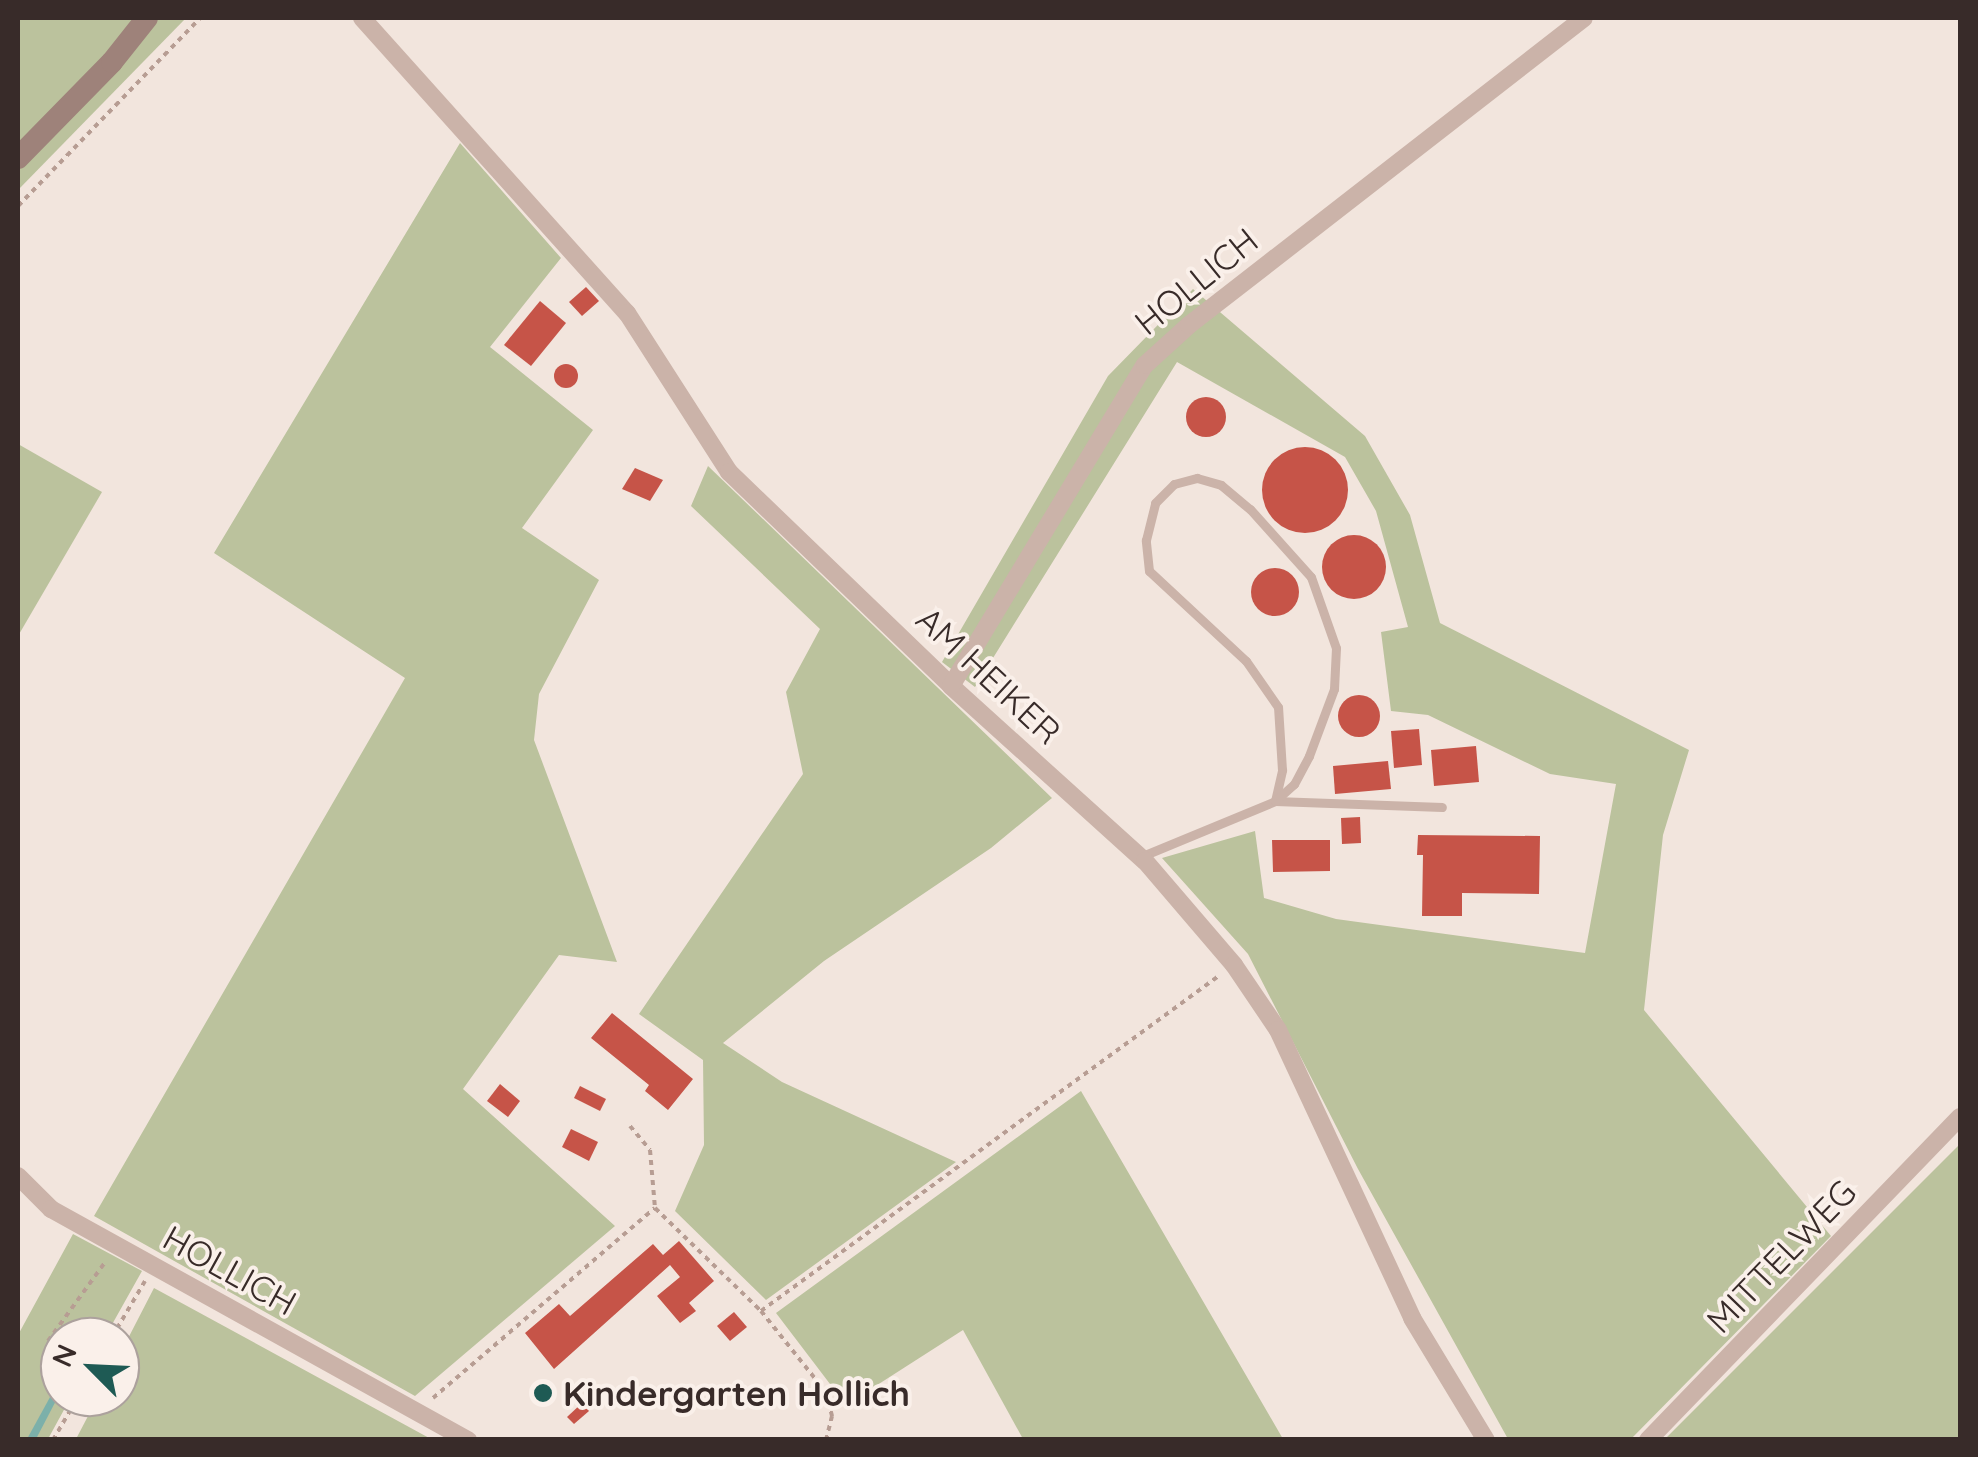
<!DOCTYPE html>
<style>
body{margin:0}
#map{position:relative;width:1978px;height:1457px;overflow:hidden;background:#f2e5dd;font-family:Quicksand,sans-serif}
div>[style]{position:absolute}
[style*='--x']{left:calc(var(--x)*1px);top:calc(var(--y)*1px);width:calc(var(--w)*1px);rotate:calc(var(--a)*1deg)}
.green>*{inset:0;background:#bbc29d}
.water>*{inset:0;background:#7cb0aa}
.building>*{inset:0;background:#c65448}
.round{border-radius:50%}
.path>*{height:4px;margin-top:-2px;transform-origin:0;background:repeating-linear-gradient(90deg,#b79d93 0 5px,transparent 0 10px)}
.lane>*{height:9px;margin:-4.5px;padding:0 4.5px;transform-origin:4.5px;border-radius:4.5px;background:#cbb3a9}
.street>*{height:18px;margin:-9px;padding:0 9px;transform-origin:9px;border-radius:9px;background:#cbb3a9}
.secondary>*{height:22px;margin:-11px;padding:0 11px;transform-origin:11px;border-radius:11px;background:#9e827a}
.dots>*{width:28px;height:28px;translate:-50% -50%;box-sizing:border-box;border:5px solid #faf0ea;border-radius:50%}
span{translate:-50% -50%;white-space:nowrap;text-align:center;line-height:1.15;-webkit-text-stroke:8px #faf0ea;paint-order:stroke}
.street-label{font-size:35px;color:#382b29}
.poi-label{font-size:35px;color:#382b29;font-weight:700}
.left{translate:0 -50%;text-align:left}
.frame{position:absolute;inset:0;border:20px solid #382b29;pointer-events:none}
.north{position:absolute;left:40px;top:1317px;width:100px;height:100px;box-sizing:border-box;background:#faf0ea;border:2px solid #aca19d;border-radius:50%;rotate:294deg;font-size:28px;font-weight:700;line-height:40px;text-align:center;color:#382b29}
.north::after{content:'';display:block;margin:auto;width:35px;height:45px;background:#1e5a54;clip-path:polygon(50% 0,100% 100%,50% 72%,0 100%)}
</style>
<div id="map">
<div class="green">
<div style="clip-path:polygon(18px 18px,186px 18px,18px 190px)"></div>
<div style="clip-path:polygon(460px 143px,561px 258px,490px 347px,593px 430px,522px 528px,599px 580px,539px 694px,534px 740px,617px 962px,559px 955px,463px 1089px,615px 1226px,415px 1396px,94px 1216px,405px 678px,214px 553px)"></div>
<div style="clip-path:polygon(1193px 289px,1365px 436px,1410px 515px,1440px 623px,1689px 750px,1663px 835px,1644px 1010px,1831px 1236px,1631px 1439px,1508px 1439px,1358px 1169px,1248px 954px,1162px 858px,1255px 831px,1264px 898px,1336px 919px,1585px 953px,1616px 784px,1550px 774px,1428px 715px,1391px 711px,1381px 632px,1408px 627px,1376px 511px,1345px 457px,1177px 362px,975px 687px,942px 662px,1108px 376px)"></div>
<div style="clip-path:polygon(18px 444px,102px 492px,18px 636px)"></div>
<div style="clip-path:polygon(708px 466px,1052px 798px,991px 848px,824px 961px,723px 1043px,782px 1082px,956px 1162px,766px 1300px,675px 1211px,704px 1145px,703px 1060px,639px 1014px,803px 774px,786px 692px,820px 629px,691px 506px)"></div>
<div style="clip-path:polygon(1081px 1091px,1283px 1439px,1023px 1439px,963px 1330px,846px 1405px,776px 1313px)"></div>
<div style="clip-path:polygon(1960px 1144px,1960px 1439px,1665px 1439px)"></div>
<div style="clip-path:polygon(73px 1234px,142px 1271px,105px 1337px,60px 1337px,60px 1397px,71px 1397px,48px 1439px,18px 1440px,18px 1335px)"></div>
<div style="clip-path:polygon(154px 1288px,431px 1439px,76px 1439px,98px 1397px,120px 1397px,120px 1354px)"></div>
</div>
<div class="water">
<div style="clip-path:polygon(60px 1379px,60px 1393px,36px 1439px,27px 1439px)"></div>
</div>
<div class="building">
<div style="clip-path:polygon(586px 287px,599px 301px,582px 316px,569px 302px)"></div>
<div style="clip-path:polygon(540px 301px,566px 323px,531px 366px,504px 345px)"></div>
<div class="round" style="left:554px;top:364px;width:24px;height:24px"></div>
<div class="round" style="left:1186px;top:397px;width:40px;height:40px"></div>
<div class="round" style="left:1262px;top:447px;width:86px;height:86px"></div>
<div style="clip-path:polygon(635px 468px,663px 480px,650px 501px,622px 489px)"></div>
<div class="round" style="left:1322px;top:535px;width:64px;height:64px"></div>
<div class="round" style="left:1251px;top:568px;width:48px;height:48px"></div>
<div class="round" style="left:1338px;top:695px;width:42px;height:42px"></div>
<div style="clip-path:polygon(1419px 729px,1422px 765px,1394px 768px,1391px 731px)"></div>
<div style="clip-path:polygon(1476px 746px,1479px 782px,1434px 786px,1431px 750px)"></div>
<div style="clip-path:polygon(1388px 761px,1391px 789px,1335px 794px,1333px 766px)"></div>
<div style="clip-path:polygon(1360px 817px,1361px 843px,1342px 844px,1341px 818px)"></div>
<div style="clip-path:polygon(1418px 835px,1540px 836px,1539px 894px,1462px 893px,1462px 916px,1422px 916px,1423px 855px,1417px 855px)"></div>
<div style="clip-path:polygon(1272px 840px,1330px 840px,1330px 871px,1273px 872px)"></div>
<div style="clip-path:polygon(612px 1013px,693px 1079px,668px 1110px,645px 1091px,649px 1085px,591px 1038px)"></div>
<div style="clip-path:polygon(500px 1084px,520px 1101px,508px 1117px,487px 1101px)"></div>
<div style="clip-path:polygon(580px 1086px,606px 1099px,600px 1111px,574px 1098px)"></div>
<div style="clip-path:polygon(571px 1129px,598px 1142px,589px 1161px,562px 1147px)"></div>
<div style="clip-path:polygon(679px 1241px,714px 1281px,689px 1303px,696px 1311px,680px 1323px,657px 1296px,680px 1277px,670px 1265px,554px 1369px,525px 1333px,559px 1304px,570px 1316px,653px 1244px,663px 1255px)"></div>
<div style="clip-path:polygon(734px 1312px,747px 1327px,730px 1341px,717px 1326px)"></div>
<div style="clip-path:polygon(582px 1403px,589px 1411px,574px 1424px,567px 1417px)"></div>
</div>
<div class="path">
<div style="--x:18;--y:206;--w:262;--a:-45.9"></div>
<div style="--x:630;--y:1126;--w:31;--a:50"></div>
<div style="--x:650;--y:1150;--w:58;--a:85.1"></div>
<div style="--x:761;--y:1311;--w:104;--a:51.3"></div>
<div style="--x:826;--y:1392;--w:25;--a:76"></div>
<div style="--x:832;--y:1416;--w:25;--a:104"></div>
<div style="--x:112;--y:1337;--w:65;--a:-59.5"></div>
<div style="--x:60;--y:1347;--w:13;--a:-153"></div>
<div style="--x:48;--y:1341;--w:99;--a:-54.1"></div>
<div style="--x:433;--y:1398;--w:292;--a:-40.6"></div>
<div style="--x:655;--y:1208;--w:148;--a:44.2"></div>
<div style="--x:761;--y:1311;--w:569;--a:-36.21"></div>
<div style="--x:53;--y:1440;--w:50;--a:-59.8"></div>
</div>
<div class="lane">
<div style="--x:1275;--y:801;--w:167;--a:2.1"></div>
<div style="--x:1140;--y:857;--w:146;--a:-22.5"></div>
<div style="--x:1275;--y:801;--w:32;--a:-77"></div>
<div style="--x:1282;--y:770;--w:63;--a:-93.6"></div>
<div style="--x:1278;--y:707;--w:56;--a:-124.8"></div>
<div style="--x:1246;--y:661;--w:132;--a:-137.1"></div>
<div style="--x:1149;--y:571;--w:31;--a:-96"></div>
<div style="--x:1146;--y:540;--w:38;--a:-76"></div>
<div style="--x:1155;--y:503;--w:27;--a:-45"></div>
<div style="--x:1174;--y:484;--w:24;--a:-15"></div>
<div style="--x:1197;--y:478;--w:25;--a:16"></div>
<div style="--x:1221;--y:485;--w:38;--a:40"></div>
<div style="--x:1250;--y:509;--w:91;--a:48.1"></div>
<div style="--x:1311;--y:577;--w:75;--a:70.6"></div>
<div style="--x:1336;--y:648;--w:41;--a:92.8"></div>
<div style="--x:1334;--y:689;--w:72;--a:110.5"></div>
<div style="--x:1309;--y:756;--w:32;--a:118"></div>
<div style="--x:1294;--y:784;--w:25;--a:138"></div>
</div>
<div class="street">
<div style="--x:362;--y:18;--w:397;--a:48.1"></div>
<div style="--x:627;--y:313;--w:189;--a:57.3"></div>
<div style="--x:729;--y:472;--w:308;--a:43.9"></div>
<div style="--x:951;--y:686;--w:261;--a:42.1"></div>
<div style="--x:1145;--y:861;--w:137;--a:49.4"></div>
<div style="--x:1234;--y:965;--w:78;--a:55.9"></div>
<div style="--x:1278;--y:1030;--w:318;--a:65"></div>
<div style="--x:1412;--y:1318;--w:143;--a:58.8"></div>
<div style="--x:951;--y:686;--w:375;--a:-58.9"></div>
<div style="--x:1145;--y:365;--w:59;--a:-42.3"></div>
<div style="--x:1189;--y:325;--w:500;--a:-37.85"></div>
<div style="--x:18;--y:1176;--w:47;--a:45"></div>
<div style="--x:51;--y:1209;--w:477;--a:29"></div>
<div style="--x:1648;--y:1440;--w:449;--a:-46"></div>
</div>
<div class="secondary">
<div style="--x:18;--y:158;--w:134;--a:-45.6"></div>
<div style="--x:112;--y:62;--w:56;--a:-51.5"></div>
</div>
<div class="dots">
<div style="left:543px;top:1393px;background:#1e5a54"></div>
</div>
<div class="street-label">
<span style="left:1196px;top:281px;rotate:-39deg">HOLLICH</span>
<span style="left:989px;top:675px;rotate:43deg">AM HEIKER</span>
<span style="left:1781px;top:1256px;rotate:-46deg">MITTELWEG</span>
<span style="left:230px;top:1270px;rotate:29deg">HOLLICH</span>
</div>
<div class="poi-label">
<span class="left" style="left:563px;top:1393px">Kindergarten Hollich</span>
</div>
<div class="frame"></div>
<div class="north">N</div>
</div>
